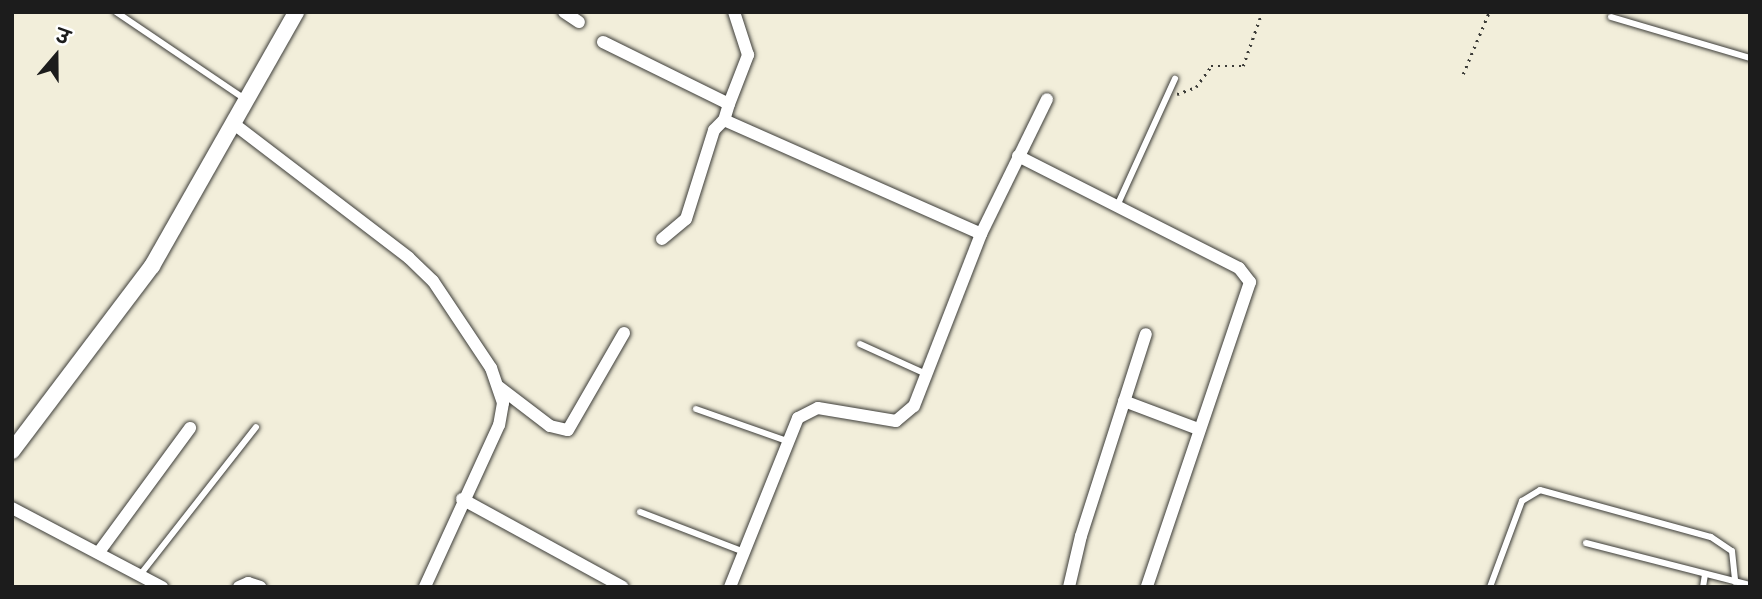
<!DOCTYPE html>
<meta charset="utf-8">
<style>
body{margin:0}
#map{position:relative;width:1762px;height:599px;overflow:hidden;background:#f2eeda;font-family:Delius,"Playpen Sans Deva",sans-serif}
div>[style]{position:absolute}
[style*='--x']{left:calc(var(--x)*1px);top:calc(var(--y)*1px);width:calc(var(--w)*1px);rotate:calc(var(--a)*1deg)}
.path>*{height:2.5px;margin-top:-1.25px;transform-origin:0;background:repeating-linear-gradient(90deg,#3c3c38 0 2px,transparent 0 7px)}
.roads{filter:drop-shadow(0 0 2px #3c3c38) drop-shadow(0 0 2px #3c3c38)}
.service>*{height:6px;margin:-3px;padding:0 3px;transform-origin:3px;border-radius:3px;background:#fff}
.minor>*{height:12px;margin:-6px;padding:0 6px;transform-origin:6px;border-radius:6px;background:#fff}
.tertiary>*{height:16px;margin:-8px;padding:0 8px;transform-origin:8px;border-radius:8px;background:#fff}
span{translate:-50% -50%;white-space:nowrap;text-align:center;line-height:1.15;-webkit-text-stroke:5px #fff;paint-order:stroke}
.frame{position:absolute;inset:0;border:14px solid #1c1c1c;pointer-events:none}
.north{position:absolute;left:21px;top:21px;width:70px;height:70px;-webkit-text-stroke:5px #fff;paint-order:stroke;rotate:20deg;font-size:19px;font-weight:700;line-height:28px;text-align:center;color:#1c1c1c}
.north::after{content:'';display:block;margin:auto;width:24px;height:32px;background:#1c1c1c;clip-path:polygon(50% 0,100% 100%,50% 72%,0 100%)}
</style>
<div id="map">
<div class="path">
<div style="--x:1463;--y:74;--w:67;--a:-67.2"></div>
<div style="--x:1177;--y:94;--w:20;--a:-20"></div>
<div style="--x:1196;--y:87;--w:26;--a:-54"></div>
<div style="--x:1211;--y:66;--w:32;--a:0"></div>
<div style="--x:1243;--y:66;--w:57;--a:-70.6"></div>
</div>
<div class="roads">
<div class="service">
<div style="--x:116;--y:12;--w:156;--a:34"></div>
<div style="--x:1611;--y:17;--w:145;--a:16.4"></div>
<div style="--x:1117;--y:206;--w:140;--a:-65.5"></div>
<div style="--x:860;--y:344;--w:72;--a:24.4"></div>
<div style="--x:696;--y:409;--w:96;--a:19.4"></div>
<div style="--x:640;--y:512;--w:111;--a:21"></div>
<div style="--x:1586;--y:543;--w:169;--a:14.4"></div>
<div style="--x:140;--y:575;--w:188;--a:-51.9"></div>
<div style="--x:1490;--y:587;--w:92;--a:-69.6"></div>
<div style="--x:1522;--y:501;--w:21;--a:-31"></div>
<div style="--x:1540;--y:490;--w:177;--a:15.4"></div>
<div style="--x:1711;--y:537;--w:25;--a:34"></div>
<div style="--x:1732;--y:551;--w:31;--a:84"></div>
<div style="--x:1703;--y:587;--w:13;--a:-81"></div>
</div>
<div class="minor">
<div style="--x:564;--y:12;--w:18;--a:34"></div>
<div style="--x:603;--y:42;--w:140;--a:26.2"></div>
<div style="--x:729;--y:104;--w:17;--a:107"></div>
<div style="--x:724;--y:120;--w:281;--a:23.9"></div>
<div style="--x:729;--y:104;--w:53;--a:-68.8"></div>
<div style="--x:748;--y:55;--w:45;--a:-108"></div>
<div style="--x:234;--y:124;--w:220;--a:37.4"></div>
<div style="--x:409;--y:258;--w:33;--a:44"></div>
<div style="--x:433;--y:281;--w:105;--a:56.3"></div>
<div style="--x:491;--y:368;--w:37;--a:71"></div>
<div style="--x:503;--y:403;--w:22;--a:100"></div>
<div style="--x:499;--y:425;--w:178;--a:114.6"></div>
<div style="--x:1018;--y:156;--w:248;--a:26.9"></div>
<div style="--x:1239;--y:268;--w:18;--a:52"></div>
<div style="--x:1250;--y:282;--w:322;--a:108.7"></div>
<div style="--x:662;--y:239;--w:31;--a:-40"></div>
<div style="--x:686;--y:219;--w:93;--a:-72.5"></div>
<div style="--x:714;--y:130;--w:14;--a:-45"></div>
<div style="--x:499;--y:387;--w:64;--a:37.4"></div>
<div style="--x:550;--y:426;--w:18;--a:13"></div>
<div style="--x:568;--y:430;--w:112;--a:-60"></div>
<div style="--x:1124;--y:401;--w:79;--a:20.7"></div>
<div style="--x:462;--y:499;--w:183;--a:28.7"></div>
<div style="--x:12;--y:508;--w:170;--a:27.8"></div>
<div style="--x:99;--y:552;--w:154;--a:-53.7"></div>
<div style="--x:239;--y:587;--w:10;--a:-24"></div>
<div style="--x:248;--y:583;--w:13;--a:18"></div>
<div style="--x:730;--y:587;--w:182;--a:-68.1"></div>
<div style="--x:798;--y:418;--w:22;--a:-27"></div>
<div style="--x:818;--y:408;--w:79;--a:9.5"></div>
<div style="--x:896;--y:421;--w:23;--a:-40"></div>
<div style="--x:914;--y:406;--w:185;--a:-68.7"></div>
<div style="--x:981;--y:234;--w:150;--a:-63.9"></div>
<div style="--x:1069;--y:587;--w:52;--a:-76.8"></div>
<div style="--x:1081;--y:536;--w:212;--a:-72.2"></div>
</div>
<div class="tertiary">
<div style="--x:12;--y:451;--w:232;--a:-52.9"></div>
<div style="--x:152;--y:266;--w:292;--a:-60.4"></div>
</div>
</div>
<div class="frame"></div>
<div class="north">उ</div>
</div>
